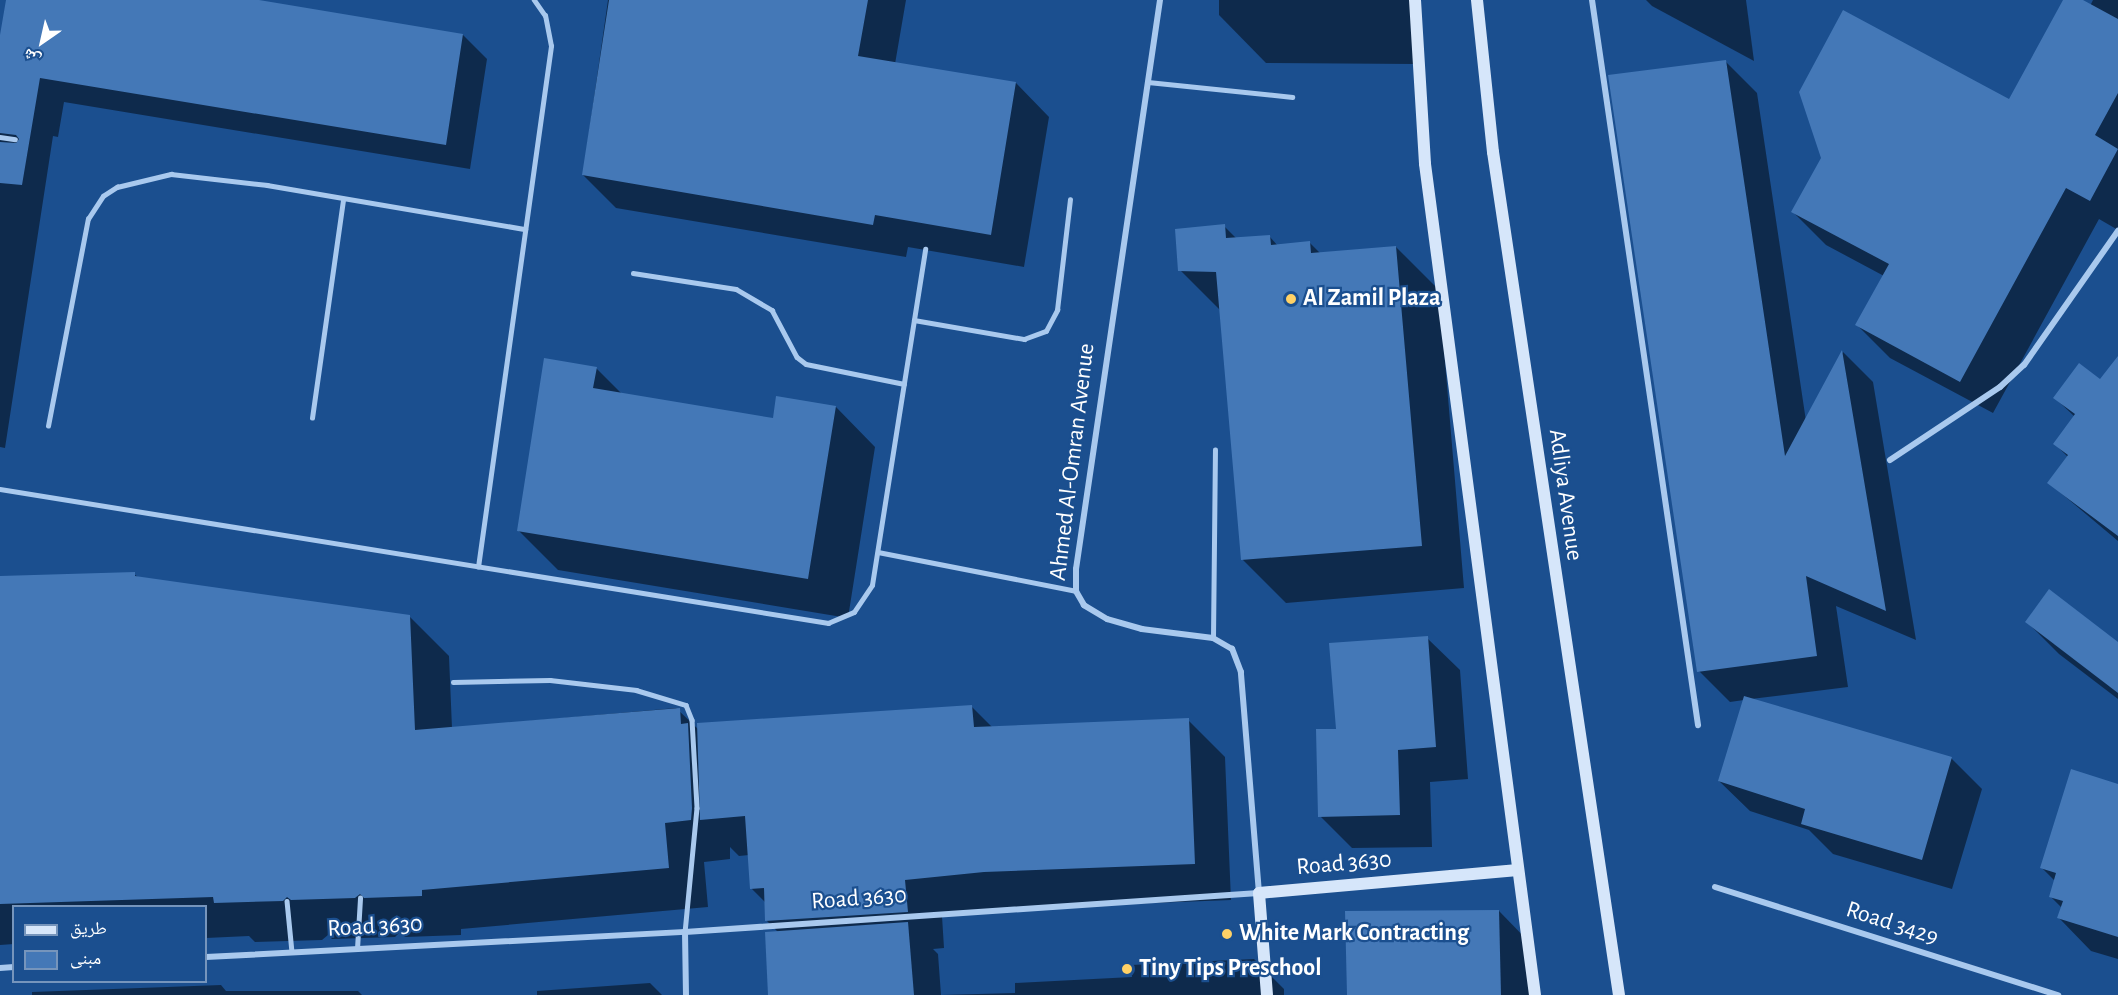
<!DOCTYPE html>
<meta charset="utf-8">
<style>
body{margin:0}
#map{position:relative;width:2118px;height:995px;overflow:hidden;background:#1b4f8f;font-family:"Alegreya Sans","Noto Naskh Arabic",sans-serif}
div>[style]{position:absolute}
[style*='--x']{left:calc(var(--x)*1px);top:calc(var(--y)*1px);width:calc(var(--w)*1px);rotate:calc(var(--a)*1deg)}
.shadow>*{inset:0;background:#0007}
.building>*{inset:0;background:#4478b7}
.lane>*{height:4.5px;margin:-2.25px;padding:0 2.25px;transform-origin:2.25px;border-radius:2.25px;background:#a9c9ee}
.street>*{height:6px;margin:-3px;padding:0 3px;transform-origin:3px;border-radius:3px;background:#a9c9ee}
.secondary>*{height:12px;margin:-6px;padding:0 6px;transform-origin:6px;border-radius:6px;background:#d6e6fa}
.dots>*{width:16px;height:16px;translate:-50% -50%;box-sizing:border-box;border:3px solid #1b4f8f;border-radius:50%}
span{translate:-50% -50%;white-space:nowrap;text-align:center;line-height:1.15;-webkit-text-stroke:4.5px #1b4f8f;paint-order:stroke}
.poi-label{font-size:24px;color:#fff;font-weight:700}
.left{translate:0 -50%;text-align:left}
.street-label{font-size:24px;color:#fff}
.legend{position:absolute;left:12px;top:905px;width:195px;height:78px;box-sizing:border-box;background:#1b4f8f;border:2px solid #7695bc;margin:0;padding:8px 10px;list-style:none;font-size:18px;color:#fff}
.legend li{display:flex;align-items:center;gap:12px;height:30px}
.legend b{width:30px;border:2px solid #7695bc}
.north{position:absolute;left:12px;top:12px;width:60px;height:60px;-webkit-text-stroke:4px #1b4f8f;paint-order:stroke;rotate:214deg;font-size:16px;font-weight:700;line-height:24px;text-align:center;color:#fff}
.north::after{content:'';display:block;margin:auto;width:21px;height:27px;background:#fff;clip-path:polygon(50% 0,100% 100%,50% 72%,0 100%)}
</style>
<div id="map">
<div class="shadow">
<div style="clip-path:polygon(7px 0,250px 0,463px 35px,487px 59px,470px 169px,64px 102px,58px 137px,53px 136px,5px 448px,0 447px,0 45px)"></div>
<div style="clip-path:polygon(608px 0,906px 0,895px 64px,1016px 83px,1049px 117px,1024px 267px,908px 247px,906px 257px,616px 208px,583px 175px)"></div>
<div style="clip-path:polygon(1219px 0,1414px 0,1414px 64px,1266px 63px,1219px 15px)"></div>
<div style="clip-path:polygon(1646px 0,1746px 0,1754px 61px,1652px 6px)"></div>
<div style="clip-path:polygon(2064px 0,2080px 0,2090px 6px,2093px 0,2118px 0,2118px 230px,2099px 219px,1993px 413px,1890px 358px,1857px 325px,1884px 276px,1826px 245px,1793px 212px,2010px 101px)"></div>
<div style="clip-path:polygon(1726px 62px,1757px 93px,1806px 421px,1843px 352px,1873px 382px,1916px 640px,1836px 606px,1848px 687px,1751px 699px,1951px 758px,1982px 789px,1952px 889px,1833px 854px,1809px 830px,1750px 811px,1719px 781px,1744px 700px,1730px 702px,1699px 671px)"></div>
<div style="clip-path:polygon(1224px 226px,1237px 239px,1270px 237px,1278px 246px,1310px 243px,1320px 253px,1396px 247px,1439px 290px,1464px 588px,1286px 603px,1243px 560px,1221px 311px,1180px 270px)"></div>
<div style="clip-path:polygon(596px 368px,623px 395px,775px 420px,836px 407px,875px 447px,848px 618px,558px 570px,518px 530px)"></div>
<div style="clip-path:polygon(2118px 394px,2118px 541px,2049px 483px,2068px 457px,2055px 444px,2075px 417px,2055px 398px)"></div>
<div style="clip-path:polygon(134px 574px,139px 578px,410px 617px,449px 656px,452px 728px,676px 708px,698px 729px,972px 707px,992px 727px,1188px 720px,1225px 757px,1231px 900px,1021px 908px,942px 916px,944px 948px,933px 949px,938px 954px,941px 995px,1015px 993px,1015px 983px,1132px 977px,1131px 965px,1254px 959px,1284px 989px,1284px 995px,769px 995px,778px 932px,767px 921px,766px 903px,752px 889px,749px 855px,739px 856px,730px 847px,730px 859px,704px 862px,708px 907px,461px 929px,461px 935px,405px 937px,400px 932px,395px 937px,332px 939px,328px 935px,322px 940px,255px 942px,249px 936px,206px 938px,206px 906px,14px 906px,14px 944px,0 945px,0 578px)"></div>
<div style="clip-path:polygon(2027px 622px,2118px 644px,2118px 699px,2059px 654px)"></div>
<div style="clip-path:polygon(1427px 638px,1460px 670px,1468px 779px,1430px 782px,1432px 847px,1352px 848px,1320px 816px,1337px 730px)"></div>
<div style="clip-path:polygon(2118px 785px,2118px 959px,2091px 951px,2059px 918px,2062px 908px,2051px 897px,2055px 881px,2042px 868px)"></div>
<div style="clip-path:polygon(1499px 911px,1531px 944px,1532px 995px,1349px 995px)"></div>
<div style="clip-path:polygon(650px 983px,662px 995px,537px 995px,537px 991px)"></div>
<div style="clip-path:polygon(221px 985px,226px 991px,358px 991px,362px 995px,32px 995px,32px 992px)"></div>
</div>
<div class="building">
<div style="clip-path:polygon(6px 0,259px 0,463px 34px,446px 145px,40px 78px,22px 185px,0 183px,0 142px,16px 143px,19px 139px,16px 135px,0 133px,0 35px)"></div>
<div style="clip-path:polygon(609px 0,868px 0,858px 56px,1016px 82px,991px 235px,875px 215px,873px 225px,582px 175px)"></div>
<div style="clip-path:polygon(2063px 0,2083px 0,2118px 19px,2118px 93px,2095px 135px,2118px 149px,2090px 201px,2066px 188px,1960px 382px,1855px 325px,1889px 264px,1791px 212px,1821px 158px,1799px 92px,1843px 10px,2009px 99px)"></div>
<div style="clip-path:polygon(1726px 60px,1785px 456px,1842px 350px,1886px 611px,1806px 576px,1817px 656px,1697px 672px,1608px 75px)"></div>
<div style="clip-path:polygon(1225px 224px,1226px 238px,1270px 235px,1271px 245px,1310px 241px,1311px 253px,1396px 246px,1422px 546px,1241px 560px,1216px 272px,1178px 271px,1175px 229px)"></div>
<div style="clip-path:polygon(2118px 356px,2118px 536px,2047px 483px,2068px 455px,2053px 444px,2075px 414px,2053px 398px,2079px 363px,2100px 379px)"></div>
<div style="clip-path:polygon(544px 358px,597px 367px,593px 388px,773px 418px,776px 396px,836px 406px,808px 579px,517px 531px)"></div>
<div style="clip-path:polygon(135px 572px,135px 576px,410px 615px,415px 730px,680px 708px,681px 724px,688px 723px,692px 808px,691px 820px,665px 823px,669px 868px,422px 890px,422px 896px,364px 898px,360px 894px,355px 898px,291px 900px,287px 897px,283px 901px,214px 903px,213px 897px,0 904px,0 576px)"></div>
<div style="clip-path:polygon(2049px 589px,2118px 642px,2118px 693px,2025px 622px)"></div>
<div style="clip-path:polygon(1428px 636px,1436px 747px,1398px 750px,1400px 815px,1318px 817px,1316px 729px,1336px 729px,1329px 643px)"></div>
<div style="clip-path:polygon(1744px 696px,1952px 757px,1922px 860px,1801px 824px,1805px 809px,1718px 781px)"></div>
<div style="clip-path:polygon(972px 705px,974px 727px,1189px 718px,1195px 864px,984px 872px,905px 880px,908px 912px,765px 921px,764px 888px,750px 889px,745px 816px,700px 820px,697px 723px)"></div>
<div style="clip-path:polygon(2071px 769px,2118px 784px,2118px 937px,2057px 918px,2063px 901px,2049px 897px,2056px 873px,2040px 868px)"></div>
<div style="clip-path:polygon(1499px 910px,1501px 995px,1347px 995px,1345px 911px)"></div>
<div style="clip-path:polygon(908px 922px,914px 995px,768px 995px,765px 932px)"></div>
</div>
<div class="lane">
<div style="--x:1148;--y:82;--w:145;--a:5.9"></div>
<div style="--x:0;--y:137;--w:15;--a:8"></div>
<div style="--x:633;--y:273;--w:104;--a:8.8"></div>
<div style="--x:736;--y:289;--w:42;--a:30.3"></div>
<div style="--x:772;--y:310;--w:53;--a:62"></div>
<div style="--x:797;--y:357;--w:11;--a:38"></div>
<div style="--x:806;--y:364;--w:100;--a:11.5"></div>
<div style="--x:914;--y:320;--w:112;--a:9.8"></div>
<div style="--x:1024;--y:339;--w:23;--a:-20"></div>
<div style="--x:1046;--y:331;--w:24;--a:-62"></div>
<div style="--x:1057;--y:310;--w:111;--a:-83.3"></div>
<div style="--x:312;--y:418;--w:221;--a:-81.9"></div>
<div style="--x:48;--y:426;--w:211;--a:-79.1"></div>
<div style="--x:88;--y:219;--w:27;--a:-57"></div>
<div style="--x:103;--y:196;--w:17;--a:-33"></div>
<div style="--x:117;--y:187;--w:56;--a:-13.5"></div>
<div style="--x:171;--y:174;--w:97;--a:6.5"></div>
<div style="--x:267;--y:185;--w:262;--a:9.7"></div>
<div style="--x:0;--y:489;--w:839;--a:9.19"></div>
<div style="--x:828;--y:623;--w:28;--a:-23"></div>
<div style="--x:854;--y:612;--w:32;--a:-56"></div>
<div style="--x:872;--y:585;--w:340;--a:-81"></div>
<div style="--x:878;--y:552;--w:202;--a:11.1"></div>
<div style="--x:478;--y:567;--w:526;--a:-82.02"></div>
<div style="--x:551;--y:46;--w:31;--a:-101"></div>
<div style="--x:545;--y:16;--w:19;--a:-125"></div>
<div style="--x:1213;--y:638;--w:188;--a:-89.4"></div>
<div style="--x:453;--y:682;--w:97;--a:-1.2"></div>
<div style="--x:550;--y:680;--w:87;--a:6.6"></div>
<div style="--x:636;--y:690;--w:52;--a:16.7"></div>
<div style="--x:686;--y:705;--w:16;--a:68"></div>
<div style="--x:692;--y:720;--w:88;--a:86.7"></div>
<div style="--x:697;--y:808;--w:125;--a:95.5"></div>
<div style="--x:287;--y:901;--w:51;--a:84.4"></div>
<div style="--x:357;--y:949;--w:51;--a:-86.6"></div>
</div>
<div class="street">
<div style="--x:1592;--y:0;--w:733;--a:81.68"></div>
<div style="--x:1890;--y:460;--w:132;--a:-33.6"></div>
<div style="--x:2000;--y:387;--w:33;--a:-43"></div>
<div style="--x:2024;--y:365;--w:164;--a:-55"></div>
<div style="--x:1715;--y:887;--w:360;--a:17.5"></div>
<div style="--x:685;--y:932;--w:63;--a:89.1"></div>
<div style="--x:206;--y:957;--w:480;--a:-3"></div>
<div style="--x:685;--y:932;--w:575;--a:-3.89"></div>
<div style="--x:1259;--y:893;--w:222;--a:-94.7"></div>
<div style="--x:1241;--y:672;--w:25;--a:-111"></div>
<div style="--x:1232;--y:649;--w:22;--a:-150"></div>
<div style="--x:1213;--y:638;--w:72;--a:-172.8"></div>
<div style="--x:1142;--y:629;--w:36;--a:-164"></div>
<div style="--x:1107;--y:619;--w:27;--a:-149"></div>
<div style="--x:1084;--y:605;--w:16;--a:-120"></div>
<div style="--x:1076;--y:591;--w:22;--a:-90"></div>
<div style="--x:1076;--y:569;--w:575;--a:-81.6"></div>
<div style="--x:0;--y:968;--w:14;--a:-4"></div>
</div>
<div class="secondary">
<div style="--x:1415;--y:0;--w:164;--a:86.5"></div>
<div style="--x:1425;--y:164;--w:838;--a:82.46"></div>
<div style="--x:1477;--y:0;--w:153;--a:84"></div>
<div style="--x:1493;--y:152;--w:852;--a:81.5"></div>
<div style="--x:1267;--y:995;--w:102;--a:-94.5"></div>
<div style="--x:1259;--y:893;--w:257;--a:-5.1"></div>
</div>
<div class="dots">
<div style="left:1291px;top:299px;background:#ffd166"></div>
<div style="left:1227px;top:934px;background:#ffd166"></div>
<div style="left:1127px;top:969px;background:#ffd166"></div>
</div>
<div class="poi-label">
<span class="left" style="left:1303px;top:299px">Al Zamil Plaza</span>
<span class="left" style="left:1239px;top:934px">White Mark Contracting</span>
<span class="left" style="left:1139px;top:969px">Tiny Tips Preschool</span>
</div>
<div class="street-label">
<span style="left:1073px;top:462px;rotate:-83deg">Ahmed Al-Omran Avenue</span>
<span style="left:1565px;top:495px;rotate:82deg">Adliya Avenue</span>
<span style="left:1344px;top:864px;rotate:-5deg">Road 3630</span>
<span style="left:859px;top:899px;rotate:-4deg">Road 3630</span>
<span style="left:1892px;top:924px;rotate:18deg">Road 3429</span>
<span style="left:375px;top:927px;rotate:-3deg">Road 3630</span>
</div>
<ul class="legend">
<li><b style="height:8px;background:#d6e6fa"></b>طريق</li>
<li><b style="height:16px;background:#4478b7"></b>مبنى</li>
</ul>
<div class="north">ش</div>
</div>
